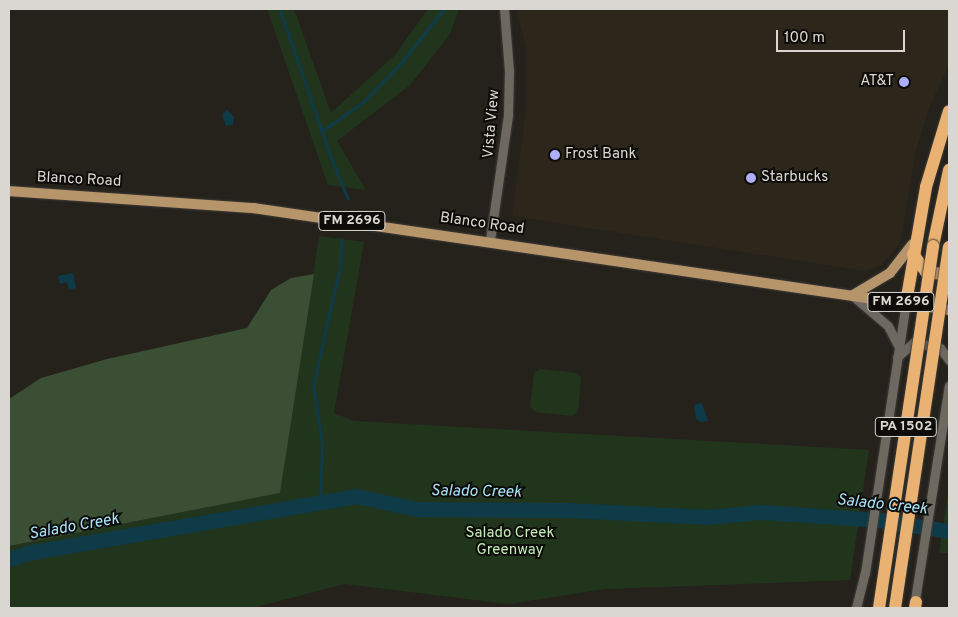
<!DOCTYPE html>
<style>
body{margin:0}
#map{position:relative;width:958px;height:617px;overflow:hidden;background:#25221c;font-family:Overpass,sans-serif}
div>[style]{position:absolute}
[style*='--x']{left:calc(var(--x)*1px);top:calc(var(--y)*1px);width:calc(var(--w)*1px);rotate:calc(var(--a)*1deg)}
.built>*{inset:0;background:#2d271b}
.green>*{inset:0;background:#21351c}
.forest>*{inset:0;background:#3a4f34}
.water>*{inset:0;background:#0f3a48}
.stream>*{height:2.5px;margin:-1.25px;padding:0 1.25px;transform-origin:1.25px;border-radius:1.25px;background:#0f3a48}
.river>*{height:15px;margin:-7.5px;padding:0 7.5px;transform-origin:7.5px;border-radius:7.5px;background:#0f3a48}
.roads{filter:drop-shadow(0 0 1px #3f3c37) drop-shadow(0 0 1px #3f3c37)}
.minor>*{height:9px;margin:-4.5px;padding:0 4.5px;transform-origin:4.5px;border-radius:4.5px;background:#6d6961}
.major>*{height:10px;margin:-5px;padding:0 5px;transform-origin:5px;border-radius:5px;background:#b7956b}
.highway>*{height:12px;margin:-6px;padding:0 6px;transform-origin:6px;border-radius:6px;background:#e9b272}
.bridges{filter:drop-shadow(0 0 1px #3f3c37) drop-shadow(0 0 1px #3f3c37)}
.highway-bridge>*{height:12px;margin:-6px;padding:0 6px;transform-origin:6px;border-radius:6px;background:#e9b272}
.dots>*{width:14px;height:14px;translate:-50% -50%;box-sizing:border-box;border:2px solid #0d0c09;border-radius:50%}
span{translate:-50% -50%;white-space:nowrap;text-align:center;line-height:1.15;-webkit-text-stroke:4px #0d0c09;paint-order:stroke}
.shield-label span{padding:1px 4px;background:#0d0c09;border:1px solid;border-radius:4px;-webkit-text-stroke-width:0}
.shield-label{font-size:14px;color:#dad7d3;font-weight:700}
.poi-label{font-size:15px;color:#dad7d3}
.right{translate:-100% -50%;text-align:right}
.left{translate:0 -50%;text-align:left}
.street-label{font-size:15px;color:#dad7d3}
.park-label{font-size:15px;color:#c3ecb8}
.water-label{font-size:16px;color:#a9e2f9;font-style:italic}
.frame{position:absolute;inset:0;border:10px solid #dad7d3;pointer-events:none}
.scale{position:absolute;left:776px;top:30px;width:129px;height:22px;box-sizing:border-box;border:2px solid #dad7d3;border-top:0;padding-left:6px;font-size:15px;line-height:18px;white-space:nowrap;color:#dad7d3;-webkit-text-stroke:4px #0d0c09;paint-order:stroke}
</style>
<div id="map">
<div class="built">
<div style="clip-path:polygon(517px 9px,949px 9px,949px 65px,929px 108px,915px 154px,900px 244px,881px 265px,866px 271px,512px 216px,526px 110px,526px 49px)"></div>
</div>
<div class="green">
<div style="clip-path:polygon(267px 9px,294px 9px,331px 113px,395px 55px,428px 9px,459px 9px,450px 34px,410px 85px,337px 141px,366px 190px,328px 185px)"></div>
<div style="clip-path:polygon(319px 236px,364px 242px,334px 413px,354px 421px,869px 450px,850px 580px,605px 589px,509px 604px,345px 584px,252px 608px,9px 608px,9px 546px,280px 493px)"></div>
<div style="clip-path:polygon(540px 369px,577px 373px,581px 378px,578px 411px,572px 416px,535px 412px,530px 406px,534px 373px)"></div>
<div style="clip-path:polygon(949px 488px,949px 553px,939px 553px)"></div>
</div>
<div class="forest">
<div style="clip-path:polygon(314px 274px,280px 493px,9px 546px,9px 399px,41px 378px,107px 359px,247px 328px,271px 290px,291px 278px)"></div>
</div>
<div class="water">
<div style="clip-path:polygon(227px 110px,234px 117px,233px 125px,226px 126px,222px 115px)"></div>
<div style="clip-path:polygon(73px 273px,76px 288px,69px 290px,67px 282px,60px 284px,58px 276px)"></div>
<div style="clip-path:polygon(702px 403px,708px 421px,701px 422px,696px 419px,694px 405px)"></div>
</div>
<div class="stream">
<div style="--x:280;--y:9;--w:153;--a:71"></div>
<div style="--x:330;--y:154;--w:48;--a:67.8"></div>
<div style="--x:322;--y:131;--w:49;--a:-35"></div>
<div style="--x:362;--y:103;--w:56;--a:-45.7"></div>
<div style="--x:401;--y:63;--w:69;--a:-51.5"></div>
<div style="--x:320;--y:500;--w:56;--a:-88"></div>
<div style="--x:322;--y:444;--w:60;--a:-98.7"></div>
<div style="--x:313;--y:385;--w:121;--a:-77.1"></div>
<div style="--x:340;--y:267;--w:27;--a:-86"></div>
</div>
<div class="river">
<div style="--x:9;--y:559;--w:19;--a:-18"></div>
<div style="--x:27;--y:553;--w:334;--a:-9.8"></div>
<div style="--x:356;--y:496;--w:62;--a:12"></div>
<div style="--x:417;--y:509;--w:151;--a:0.4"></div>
<div style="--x:568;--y:510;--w:141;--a:2.8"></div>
<div style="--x:709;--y:517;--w:51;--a:-5.6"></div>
<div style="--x:760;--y:512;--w:120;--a:3.8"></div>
<div style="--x:880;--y:520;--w:70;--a:9.1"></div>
</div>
<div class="roads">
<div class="minor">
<div style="--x:490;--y:240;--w:126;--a:-81.8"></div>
<div style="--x:508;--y:115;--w:44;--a:-88.7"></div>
<div style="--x:509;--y:71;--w:62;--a:-94.6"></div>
<div style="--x:853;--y:296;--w:46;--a:40.6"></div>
<div style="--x:888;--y:326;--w:20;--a:63"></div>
<div style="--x:897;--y:357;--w:23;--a:-41"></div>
<div style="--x:914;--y:342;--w:27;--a:13"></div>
<div style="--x:940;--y:348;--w:15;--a:53"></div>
<div style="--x:914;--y:606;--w:223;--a:-81"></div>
<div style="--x:856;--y:608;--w:36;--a:-76"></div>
<div style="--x:865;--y:573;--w:273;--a:-81.4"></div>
</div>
<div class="major">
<div style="--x:9;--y:191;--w:245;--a:4"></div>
<div style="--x:253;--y:208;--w:703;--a:8.34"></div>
<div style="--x:853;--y:295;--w:43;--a:-30.7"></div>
<div style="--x:890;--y:273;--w:37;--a:-52"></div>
</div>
<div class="highway">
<div style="--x:933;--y:246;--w:78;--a:-78.1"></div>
<div style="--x:913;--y:254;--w:22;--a:54"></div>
<div style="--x:926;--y:272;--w:23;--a:7"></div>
<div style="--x:906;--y:303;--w:118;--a:-80.2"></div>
<div style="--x:926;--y:187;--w:79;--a:-73.2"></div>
<div style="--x:915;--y:608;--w:6;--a:-81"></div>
</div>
</div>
<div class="bridges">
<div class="highway-bridge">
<div style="--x:879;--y:608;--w:366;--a:-81.5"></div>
<div style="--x:895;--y:608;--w:365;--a:-81.5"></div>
</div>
</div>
<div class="dots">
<div style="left:904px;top:82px;background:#aeaefa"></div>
<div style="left:555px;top:155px;background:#aeaefa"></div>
<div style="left:751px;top:178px;background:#aeaefa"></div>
</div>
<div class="shield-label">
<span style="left:352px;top:221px">FM 2696</span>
<span style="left:901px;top:302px">FM 2696</span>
<span style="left:906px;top:427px">PA 1502</span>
</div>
<div class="poi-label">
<span class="right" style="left:894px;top:82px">AT&amp;T</span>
<span class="left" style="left:565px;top:155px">Frost Bank</span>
<span class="left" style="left:761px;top:178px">Starbucks</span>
</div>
<div class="street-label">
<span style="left:492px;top:124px;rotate:-85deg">Vista View</span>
<span style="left:79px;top:180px;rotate:3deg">Blanco Road</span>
<span style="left:482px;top:224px;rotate:8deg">Blanco Road</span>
</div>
<div class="park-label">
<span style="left:510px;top:542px">Salado Creek<br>Greenway</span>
</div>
<div class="water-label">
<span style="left:476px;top:492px;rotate:1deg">Salado Creek</span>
<span style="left:882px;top:505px;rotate:6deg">Salado Creek</span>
<span style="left:74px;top:527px;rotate:-10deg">Salado Creek</span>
</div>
<div class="frame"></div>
<div class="scale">100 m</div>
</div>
